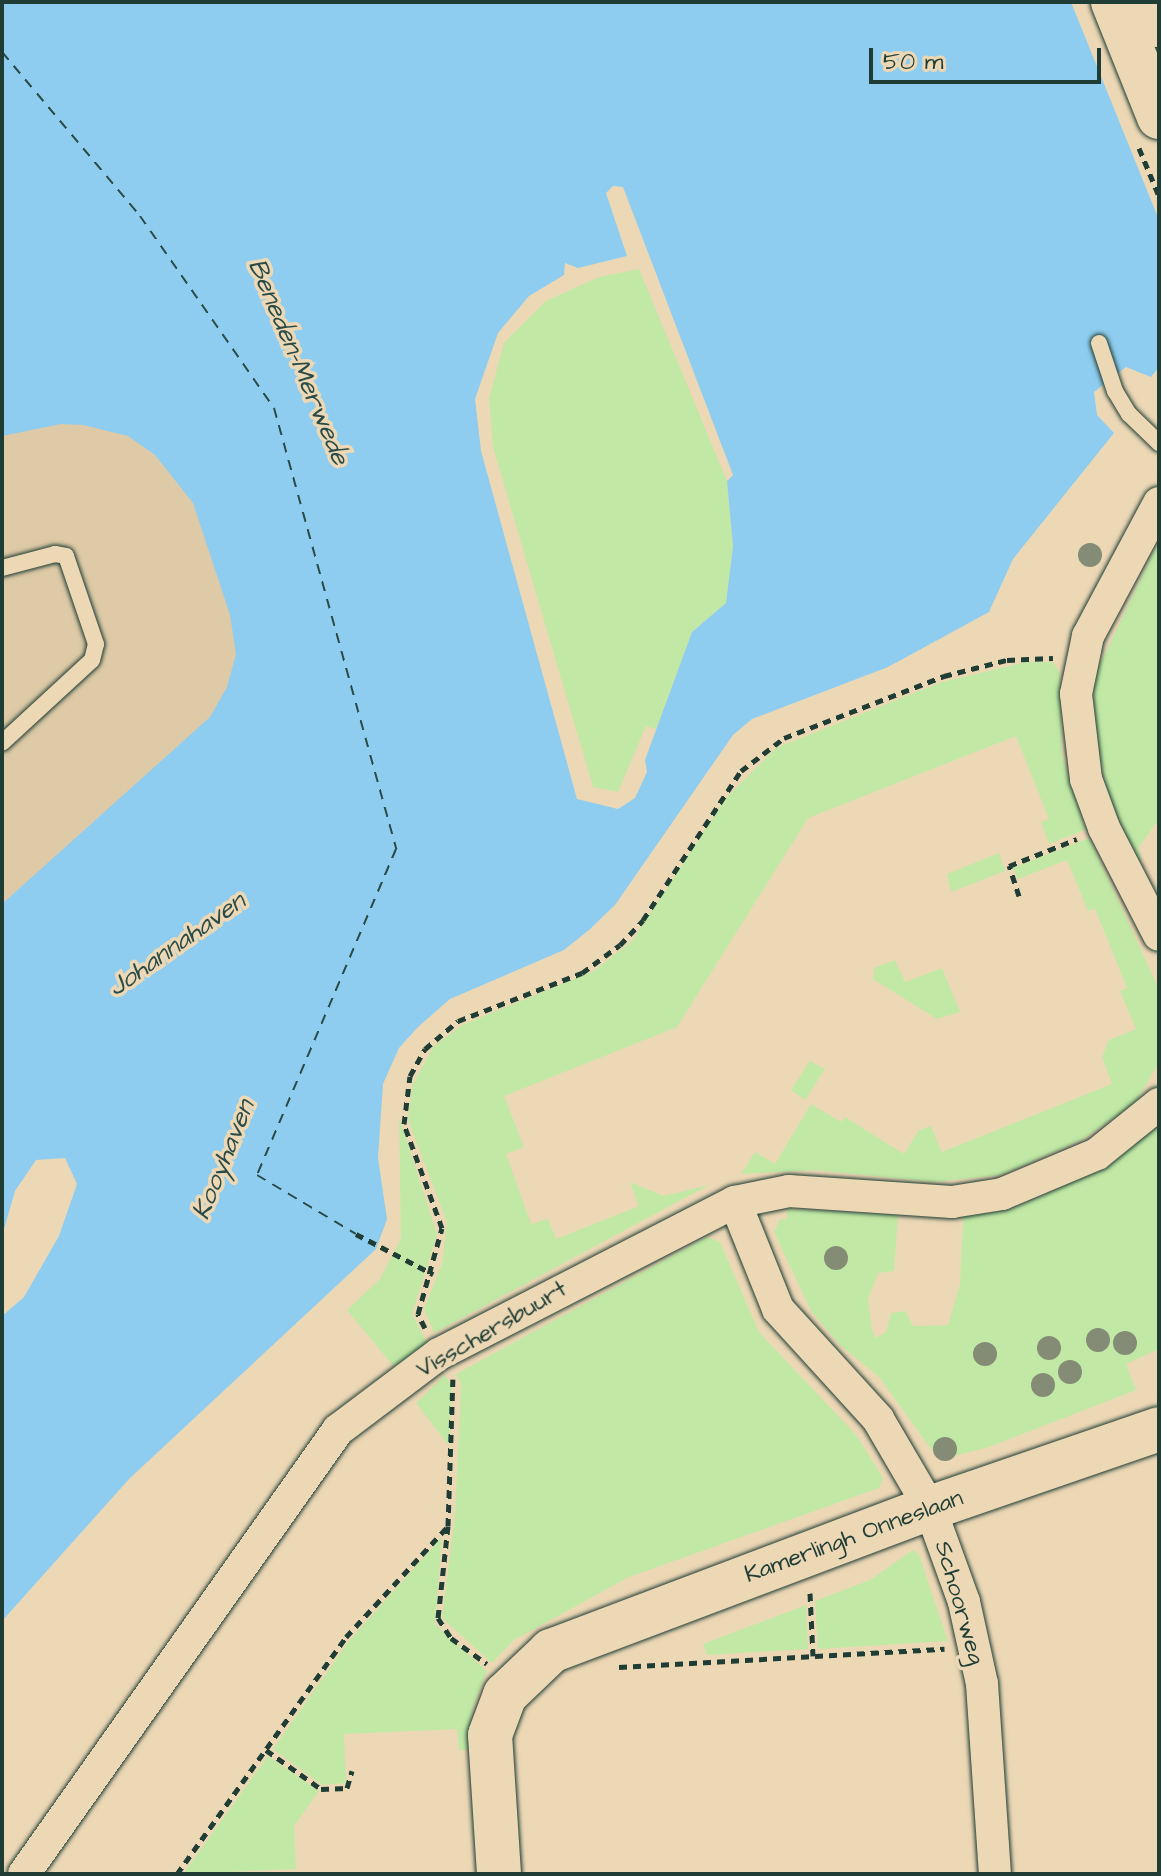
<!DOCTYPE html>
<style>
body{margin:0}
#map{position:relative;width:1161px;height:1876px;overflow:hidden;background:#edd8b6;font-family:"Architects Daughter",sans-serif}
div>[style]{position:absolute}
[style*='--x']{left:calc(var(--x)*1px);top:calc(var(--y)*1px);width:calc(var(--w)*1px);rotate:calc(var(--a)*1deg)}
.built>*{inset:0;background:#decaa6}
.green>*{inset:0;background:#c1e9a5}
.water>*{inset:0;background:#8ecdef}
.pier>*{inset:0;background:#edd8b6}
.ferry>*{height:2px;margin-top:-1px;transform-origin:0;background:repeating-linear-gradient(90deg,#2a4b47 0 10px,transparent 0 18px)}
.path>*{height:5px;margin-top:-2.5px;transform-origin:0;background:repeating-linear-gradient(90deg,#1f3d34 0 8px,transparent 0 14px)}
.roads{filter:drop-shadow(0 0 2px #1f3d34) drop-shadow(0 0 2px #1f3d34)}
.lane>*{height:16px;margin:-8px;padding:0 8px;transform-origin:8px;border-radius:8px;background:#edd8b6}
.street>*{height:32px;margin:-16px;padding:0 16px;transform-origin:16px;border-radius:16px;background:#edd8b6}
.secondary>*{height:44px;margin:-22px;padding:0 22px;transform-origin:22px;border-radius:22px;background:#edd8b6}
.primary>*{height:44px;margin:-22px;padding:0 22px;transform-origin:22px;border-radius:22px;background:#edd8b6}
.trees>*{width:24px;height:24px;margin:-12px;border-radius:50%;background:#848c75}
span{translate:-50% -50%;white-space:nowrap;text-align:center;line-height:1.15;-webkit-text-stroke:7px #edd8b6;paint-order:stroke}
.street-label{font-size:24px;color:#1f3d34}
.water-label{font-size:26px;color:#2a4b47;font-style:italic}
.frame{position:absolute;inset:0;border:4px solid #1f3d34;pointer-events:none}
.scale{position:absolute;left:869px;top:48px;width:232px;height:36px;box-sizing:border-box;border:4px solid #1f3d34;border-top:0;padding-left:10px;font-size:24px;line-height:28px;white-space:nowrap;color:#1f3d34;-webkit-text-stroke:6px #edd8b6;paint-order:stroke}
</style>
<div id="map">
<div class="built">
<div style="clip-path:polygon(56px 408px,194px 458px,266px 624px,2px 1133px,2px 422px)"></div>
</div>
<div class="green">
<div style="clip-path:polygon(639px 269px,727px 481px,733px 546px,726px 603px,692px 632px,656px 729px,646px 726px,618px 792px,593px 787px,493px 447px,489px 398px,504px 343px,546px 301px,599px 277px)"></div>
<div style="clip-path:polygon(1159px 541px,1159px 819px,1138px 848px,1142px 859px,1137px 862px,1108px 795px,1091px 719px,1094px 677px)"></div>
<div style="clip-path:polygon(1027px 662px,1053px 662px,1060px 673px,1062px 755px,1085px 830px,1049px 844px,1041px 822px,1049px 819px,1016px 736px,808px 818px,677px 1027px,504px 1096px,524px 1147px,506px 1154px,531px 1224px,548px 1219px,556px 1239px,639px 1206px,630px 1182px,664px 1196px,709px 1185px,434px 1333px,424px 1309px,442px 1264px,447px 1222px,408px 1120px,412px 1086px,433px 1047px,462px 1025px,594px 971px,632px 941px,726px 798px,776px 748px,942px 682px)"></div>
<div style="clip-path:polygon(1089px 838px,1159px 989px,1159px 1062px,1135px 1104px,1081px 1140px,1001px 1175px,933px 1182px,815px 1170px,741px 1174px,755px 1152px,775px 1164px,811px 1104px,841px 1122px,845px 1117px,904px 1154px,919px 1130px,931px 1126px,942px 1152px,1112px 1084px,1102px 1057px,1109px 1040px,1136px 1029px,1120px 991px,1127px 988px,1095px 909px,1088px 911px,1067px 860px,1018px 879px,1013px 868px)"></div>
<div style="clip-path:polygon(999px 853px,1005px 871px,951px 892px,947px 874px)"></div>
<div style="clip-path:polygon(895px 960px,905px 982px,942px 968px,960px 1012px,937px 1019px,873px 979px,874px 968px)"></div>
<div style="clip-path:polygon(810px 1061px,825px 1069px,805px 1100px,791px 1090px)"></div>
<div style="clip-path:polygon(399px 1117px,437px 1234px,412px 1314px,428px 1345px,395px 1368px,347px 1310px,380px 1279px,401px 1239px)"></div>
<div style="clip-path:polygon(1159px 1124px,1159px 1349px,1126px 1364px,1136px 1390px,989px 1447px,939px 1460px,879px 1377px,840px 1345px,811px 1311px,774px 1232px,780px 1219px,787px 1219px,787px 1209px,898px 1215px,894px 1271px,878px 1273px,868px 1299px,872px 1330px,876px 1338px,886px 1332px,891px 1313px,905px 1311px,913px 1326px,948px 1325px,960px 1284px,963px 1216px,1011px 1209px,1100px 1170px)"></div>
<div style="clip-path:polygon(707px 1237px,720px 1242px,759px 1332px,857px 1436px,883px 1478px,879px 1488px,629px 1577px,514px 1640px,492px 1663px,442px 1618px,455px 1514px,461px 1384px,456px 1374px)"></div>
<div style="clip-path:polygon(445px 1375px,452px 1386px,449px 1446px,416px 1403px)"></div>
<div style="clip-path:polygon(442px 1537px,435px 1624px,487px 1671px,472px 1710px,468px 1750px,459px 1750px,457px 1729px,344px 1734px,346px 1783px,322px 1785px,273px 1749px,349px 1641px)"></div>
<div style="clip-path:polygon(913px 1550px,919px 1555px,948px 1641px,818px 1649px,815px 1601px,870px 1580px)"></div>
<div style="clip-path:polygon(806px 1605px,808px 1649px,707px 1655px,703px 1644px)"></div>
<div style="clip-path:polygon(268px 1756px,319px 1791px,294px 1826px,296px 1869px,183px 1874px)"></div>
</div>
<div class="water">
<div style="clip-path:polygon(evenodd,2px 2px,1086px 2px,1102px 43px,1159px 28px,1159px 367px,1151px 377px,1126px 367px,1094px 392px,1097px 415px,1114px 433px,1013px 559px,989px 612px,888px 667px,752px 719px,733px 735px,615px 905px,589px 930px,564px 950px,450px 999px,418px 1027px,399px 1048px,383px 1084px,378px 1158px,387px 1219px,376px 1249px,130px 1478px,2px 1621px,2px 1316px,24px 1297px,59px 1236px,77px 1184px,65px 1158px,36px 1160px,15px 1191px,2px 1236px,2px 904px,210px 717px,227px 687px,236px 654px,230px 615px,193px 503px,155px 455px,128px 436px,83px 425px,61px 424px,2px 436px,2px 2px,613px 186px,623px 187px,733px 475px,727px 481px,733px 546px,726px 603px,692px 632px,645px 760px,647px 772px,635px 798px,618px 809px,577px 799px,481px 451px,475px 399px,498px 333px,529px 296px,564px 275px,565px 263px,578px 268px,627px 256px,606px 193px,613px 186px)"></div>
</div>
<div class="pier">
<div style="clip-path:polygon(1071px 2px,1090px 2px,1106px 41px,1159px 24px,1159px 220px)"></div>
</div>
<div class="ferry">
<div style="--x:2;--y:52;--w:214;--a:49.9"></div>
<div style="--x:140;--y:216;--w:234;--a:55.1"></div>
<div style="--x:274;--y:408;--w:458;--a:74.5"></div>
<div style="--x:396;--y:849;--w:354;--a:113.1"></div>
<div style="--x:257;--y:1175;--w:115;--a:30.8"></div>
</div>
<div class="path">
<div style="--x:1139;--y:148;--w:52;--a:67.4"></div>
<div style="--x:1019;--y:896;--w:32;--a:-108"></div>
<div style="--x:1009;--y:866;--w:73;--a:-21.7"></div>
<div style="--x:356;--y:1234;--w:87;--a:27.5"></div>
<div style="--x:425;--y:1328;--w:16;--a:-117"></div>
<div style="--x:418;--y:1314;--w:89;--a:-74.4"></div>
<div style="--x:442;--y:1228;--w:111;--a:-110.1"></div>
<div style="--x:404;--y:1124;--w:48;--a:-82.9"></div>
<div style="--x:410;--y:1076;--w:31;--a:-61"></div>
<div style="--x:425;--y:1049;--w:43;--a:-40.3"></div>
<div style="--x:458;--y:1021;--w:133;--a:-21.2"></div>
<div style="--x:582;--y:973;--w:47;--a:-36.4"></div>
<div style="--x:620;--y:945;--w:34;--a:-47"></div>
<div style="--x:643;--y:920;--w:178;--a:-56.7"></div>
<div style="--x:741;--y:771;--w:54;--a:-37.5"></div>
<div style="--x:784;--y:738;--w:172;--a:-21.2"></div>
<div style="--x:944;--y:676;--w:65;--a:-14.3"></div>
<div style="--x:1007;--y:660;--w:46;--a:-2.5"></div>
<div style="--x:448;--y:1526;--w:93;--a:96.2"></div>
<div style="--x:438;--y:1618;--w:24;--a:57"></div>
<div style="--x:451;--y:1638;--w:44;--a:35.8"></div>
<div style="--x:810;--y:1593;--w:63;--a:87.3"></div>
<div style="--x:619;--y:1667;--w:326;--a:-3.2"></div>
<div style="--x:266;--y:1750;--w:67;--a:35.3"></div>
<div style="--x:321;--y:1789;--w:26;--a:-2"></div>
<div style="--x:347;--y:1788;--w:18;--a:-74"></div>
<div style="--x:177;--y:1874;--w:291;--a:-54.5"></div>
<div style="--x:346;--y:1637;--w:151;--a:-47.4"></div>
<div style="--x:448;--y:1526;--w:147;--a:-88.1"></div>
</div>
<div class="roads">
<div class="lane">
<div style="--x:1099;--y:343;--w:51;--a:71.6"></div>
<div style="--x:1115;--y:391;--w:27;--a:59"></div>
<div style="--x:1129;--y:414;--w:42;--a:44"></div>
<div style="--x:2;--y:568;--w:55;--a:-14.8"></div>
<div style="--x:55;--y:554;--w:11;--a:10"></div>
<div style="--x:66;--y:556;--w:93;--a:71.2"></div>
<div style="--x:96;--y:644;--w:16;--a:104"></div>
<div style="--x:92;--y:660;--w:122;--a:137.3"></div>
</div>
<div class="street">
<div style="--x:1159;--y:503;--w:151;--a:118.1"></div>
<div style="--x:1088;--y:636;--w:59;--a:101.7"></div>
<div style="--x:1076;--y:694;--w:86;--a:83.3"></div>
<div style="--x:1086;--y:779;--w:52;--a:69.8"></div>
<div style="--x:1104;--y:828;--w:120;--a:62.8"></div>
<div style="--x:735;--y:1202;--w:115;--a:68.1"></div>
<div style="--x:778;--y:1309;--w:149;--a:47.7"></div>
<div style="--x:878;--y:1419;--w:103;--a:59.7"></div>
<div style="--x:930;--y:1508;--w:100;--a:70.1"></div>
<div style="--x:964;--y:1602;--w:84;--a:77.6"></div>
<div style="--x:982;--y:1684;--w:190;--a:86.1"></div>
<div style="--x:24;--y:1874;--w:544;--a:-54.73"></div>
<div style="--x:338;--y:1430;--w:126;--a:-37"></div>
<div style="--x:439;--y:1354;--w:333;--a:-27.2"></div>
<div style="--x:735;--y:1202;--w:55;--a:-11.5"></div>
<div style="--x:789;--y:1191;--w:163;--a:3.9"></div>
<div style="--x:952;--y:1202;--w:51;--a:-9.1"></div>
<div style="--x:1002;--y:1194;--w:103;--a:-22.8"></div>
<div style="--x:1097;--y:1154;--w:80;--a:-38.9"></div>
</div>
<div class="secondary">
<div style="--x:499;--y:1874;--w:139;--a:-93.7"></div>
<div style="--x:490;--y:1735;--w:43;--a:-69.4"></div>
<div style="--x:505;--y:1695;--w:64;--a:-43.7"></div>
<div style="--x:551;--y:1651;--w:405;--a:-20.7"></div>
<div style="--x:930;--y:1508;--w:242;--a:-19"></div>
</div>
<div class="primary">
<div style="--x:1113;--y:2;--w:124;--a:68.2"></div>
<div style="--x:1150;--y:2;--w:25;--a:69"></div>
</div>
</div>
<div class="trees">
<div style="left:1090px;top:555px"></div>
<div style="left:836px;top:1258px"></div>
<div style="left:1098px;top:1340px"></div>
<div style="left:1125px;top:1343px"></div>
<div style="left:1049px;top:1348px"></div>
<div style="left:985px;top:1354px"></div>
<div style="left:1070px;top:1372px"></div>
<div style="left:1043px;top:1385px"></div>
<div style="left:945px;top:1449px"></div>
</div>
<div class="street-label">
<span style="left:492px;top:1330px;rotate:-30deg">Visschersbuurt</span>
<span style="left:854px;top:1537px;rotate:-20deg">Kamerlingh Onneslaan</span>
<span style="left:959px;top:1603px;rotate:74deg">Schoorweg</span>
</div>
<div class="water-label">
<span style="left:298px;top:362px;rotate:67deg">Beneden-Merwede</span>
<span style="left:177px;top:945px;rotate:-35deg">Johannahaven</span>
<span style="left:224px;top:1160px;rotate:-68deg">Kooyhaven</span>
</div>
<div class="frame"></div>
<div class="scale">50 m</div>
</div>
